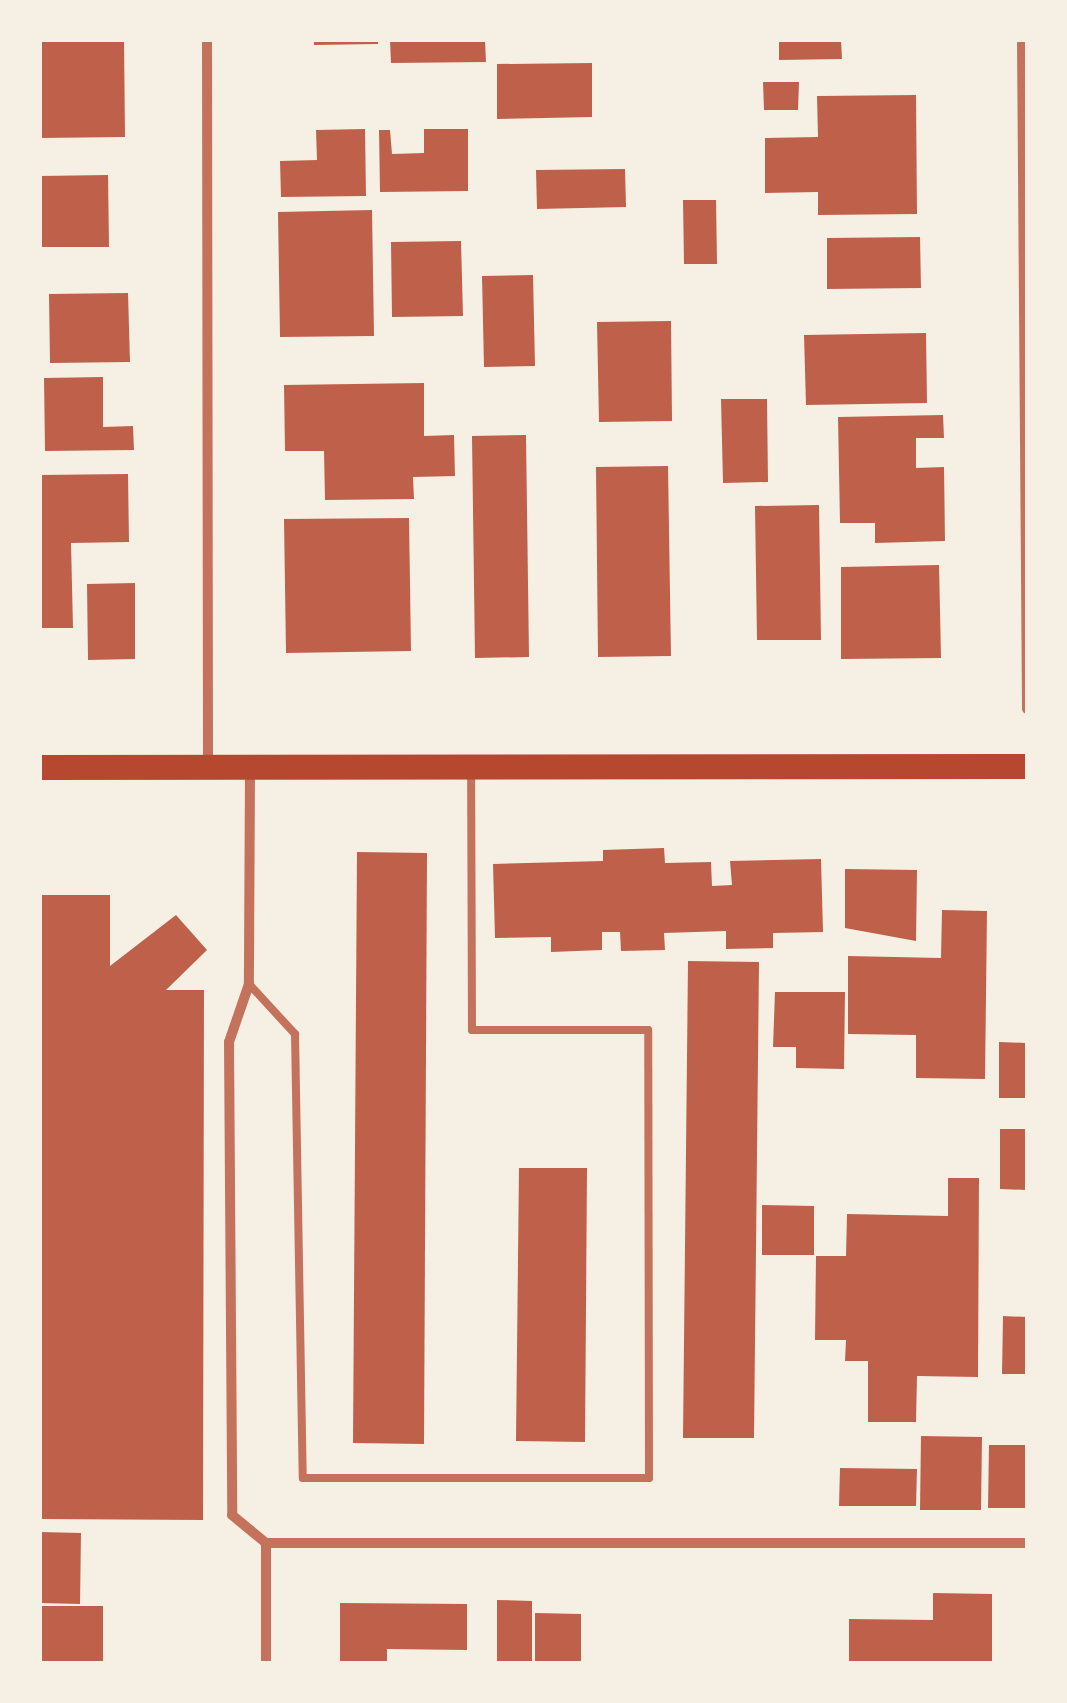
<!DOCTYPE html>
<style>
body{margin:0}
#map{position:relative;width:1067px;height:1703px;overflow:hidden;background:#f6efe4;font-family:Helvetica,sans-serif}
div>[style]{position:absolute}
[style*='--x']{left:calc(var(--x)*1px);top:calc(var(--y)*1px);width:calc(var(--w)*1px);rotate:calc(var(--a)*1deg)}
.building>*{inset:0;background:#bf614a}
.service>*{height:8px;margin:-4px;padding:0 4px;transform-origin:4px;border-radius:4px;background:#c5725c}
.minor>*{height:10px;margin:-5px;padding:0 5px;transform-origin:5px;border-radius:5px;background:#c5725c}
.primary>*{height:25px;margin:-12.5px;padding:0 12.5px;transform-origin:12.5px;border-radius:12.5px;background:#b5482f}
span{translate:-50% -50%;white-space:nowrap;text-align:center;line-height:1.15;-webkit-text-stroke:10px #f6efe4;paint-order:stroke}
.frame{position:absolute;inset:0;border:42px solid #f6efe4;pointer-events:none}
</style>
<div id="map">
<div class="building">
<div style="clip-path:polygon(40px 40px,124px 40px,125px 137px,40px 138px)"></div>
<div style="clip-path:polygon(314px 40px,378px 40px,378px 44px,314px 45px)"></div>
<div style="clip-path:polygon(390px 40px,485px 40px,486px 62px,391px 63px)"></div>
<div style="clip-path:polygon(779px 40px,841px 40px,842px 59px,779px 60px)"></div>
<div style="clip-path:polygon(592px 63px,592px 117px,497px 119px,497px 64px)"></div>
<div style="clip-path:polygon(763px 82px,799px 82px,798px 110px,764px 110px)"></div>
<div style="clip-path:polygon(916px 95px,917px 214px,818px 215px,818px 192px,765px 193px,765px 138px,818px 137px,817px 96px)"></div>
<div style="clip-path:polygon(365px 129px,366px 196px,281px 197px,280px 161px,317px 160px,316px 130px)"></div>
<div style="clip-path:polygon(424px 129px,468px 129px,468px 191px,380px 192px,379px 130px,390px 130px,392px 154px,424px 153px)"></div>
<div style="clip-path:polygon(625px 169px,626px 207px,537px 209px,536px 170px)"></div>
<div style="clip-path:polygon(108px 175px,109px 247px,40px 247px,40px 176px)"></div>
<div style="clip-path:polygon(683px 200px,716px 200px,717px 264px,684px 264px)"></div>
<div style="clip-path:polygon(372px 210px,374px 336px,280px 337px,278px 212px)"></div>
<div style="clip-path:polygon(920px 237px,921px 288px,827px 289px,827px 238px)"></div>
<div style="clip-path:polygon(461px 241px,463px 316px,392px 317px,391px 242px)"></div>
<div style="clip-path:polygon(533px 275px,535px 366px,484px 367px,482px 276px)"></div>
<div style="clip-path:polygon(128px 293px,130px 362px,50px 363px,49px 294px)"></div>
<div style="clip-path:polygon(671px 321px,672px 421px,599px 422px,597px 322px)"></div>
<div style="clip-path:polygon(926px 333px,927px 403px,806px 405px,804px 335px)"></div>
<div style="clip-path:polygon(103px 377px,103px 427px,133px 426px,134px 450px,45px 451px,44px 378px)"></div>
<div style="clip-path:polygon(424px 383px,424px 436px,454px 435px,455px 476px,413px 477px,414px 499px,325px 500px,324px 451px,285px 451px,284px 385px)"></div>
<div style="clip-path:polygon(721px 399px,767px 399px,768px 482px,723px 483px)"></div>
<div style="clip-path:polygon(943px 415px,944px 438px,916px 438px,916px 468px,944px 467px,945px 541px,875px 543px,875px 523px,840px 523px,838px 417px)"></div>
<div style="clip-path:polygon(526px 435px,529px 657px,475px 658px,472px 436px)"></div>
<div style="clip-path:polygon(668px 466px,671px 656px,598px 657px,596px 467px)"></div>
<div style="clip-path:polygon(128px 474px,129px 542px,71px 543px,73px 628px,40px 628px,40px 475px)"></div>
<div style="clip-path:polygon(819px 505px,821px 640px,757px 640px,755px 506px)"></div>
<div style="clip-path:polygon(409px 518px,411px 651px,286px 653px,284px 519px)"></div>
<div style="clip-path:polygon(939px 565px,941px 658px,841px 659px,841px 567px)"></div>
<div style="clip-path:polygon(135px 583px,135px 659px,88px 660px,87px 584px)"></div>
<div style="clip-path:polygon(664px 848px,665px 863px,711px 862px,712px 886px,732px 885px,730px 861px,821px 859px,823px 932px,773px 933px,773px 948px,726px 949px,726px 931px,664px 933px,665px 950px,621px 951px,620px 932px,602px 932px,602px 950px,551px 952px,551px 937px,495px 938px,493px 864px,603px 861px,603px 850px)"></div>
<div style="clip-path:polygon(357px 852px,427px 853px,424px 1444px,353px 1443px)"></div>
<div style="clip-path:polygon(845px 869px,917px 870px,916px 941px,845px 928px)"></div>
<div style="clip-path:polygon(40px 895px,110px 895px,110px 966px,176px 915px,207px 950px,166px 990px,204px 990px,203px 1520px,40px 1519px)"></div>
<div style="clip-path:polygon(942px 910px,987px 911px,985px 1079px,916px 1078px,916px 1035px,848px 1034px,848px 956px,941px 958px)"></div>
<div style="clip-path:polygon(688px 961px,759px 962px,754px 1438px,683px 1438px)"></div>
<div style="clip-path:polygon(775px 992px,845px 992px,844px 1069px,796px 1068px,796px 1047px,773px 1047px)"></div>
<div style="clip-path:polygon(999px 1042px,1027px 1043px,1027px 1098px,999px 1098px)"></div>
<div style="clip-path:polygon(1000px 1129px,1027px 1129px,1027px 1190px,1000px 1189px)"></div>
<div style="clip-path:polygon(519px 1168px,587px 1168px,585px 1442px,516px 1441px)"></div>
<div style="clip-path:polygon(948px 1178px,979px 1178px,978px 1377px,917px 1376px,916px 1422px,868px 1422px,868px 1361px,845px 1361px,846px 1340px,815px 1340px,816px 1256px,846px 1256px,847px 1214px,948px 1216px)"></div>
<div style="clip-path:polygon(762px 1205px,814px 1206px,814px 1255px,762px 1255px)"></div>
<div style="clip-path:polygon(1003px 1316px,1027px 1317px,1027px 1374px,1002px 1374px)"></div>
<div style="clip-path:polygon(921px 1436px,982px 1437px,981px 1510px,920px 1510px)"></div>
<div style="clip-path:polygon(989px 1445px,1027px 1445px,1027px 1508px,988px 1508px)"></div>
<div style="clip-path:polygon(840px 1468px,917px 1469px,916px 1506px,839px 1506px)"></div>
<div style="clip-path:polygon(40px 1532px,81px 1533px,80px 1604px,40px 1603px)"></div>
<div style="clip-path:polygon(933px 1593px,992px 1594px,992px 1663px,849px 1663px,849px 1619px,933px 1620px)"></div>
<div style="clip-path:polygon(497px 1600px,532px 1601px,532px 1663px,497px 1663px)"></div>
<div style="clip-path:polygon(340px 1603px,467px 1604px,467px 1650px,387px 1649px,387px 1663px,340px 1663px)"></div>
<div style="clip-path:polygon(40px 1606px,103px 1606px,103px 1663px,40px 1663px)"></div>
<div style="clip-path:polygon(535px 1613px,581px 1614px,581px 1663px,535px 1663px)"></div>
</div>
<div class="service">
<div style="--x:249;--y:984;--w:68;--a:47.4"></div>
<div style="--x:295;--y:1034;--w:444;--a:89"></div>
<div style="--x:303;--y:1478;--w:346;--a:0"></div>
<div style="--x:649;--y:1478;--w:448;--a:-90.1"></div>
<div style="--x:648;--y:1030;--w:176;--a:180"></div>
<div style="--x:472;--y:1030;--w:258;--a:-90.2"></div>
</div>
<div class="minor">
<div style="--x:207;--y:40;--w:724;--a:89.92"></div>
<div style="--x:1022;--y:40;--w:669;--a:89.57"></div>
<div style="--x:250;--y:770;--w:214;--a:90.3"></div>
<div style="--x:249;--y:984;--w:61;--a:109"></div>
<div style="--x:229;--y:1042;--w:473;--a:89.6"></div>
<div style="--x:232;--y:1515;--w:44;--a:39.5"></div>
<div style="--x:266;--y:1543;--w:761;--a:0"></div>
<div style="--x:266;--y:1543;--w:120;--a:90"></div>
</div>
<div class="primary">
<div style="--x:40;--y:767;--w:987;--a:-0.06"></div>
</div>
<div class="frame"></div>
</div>
